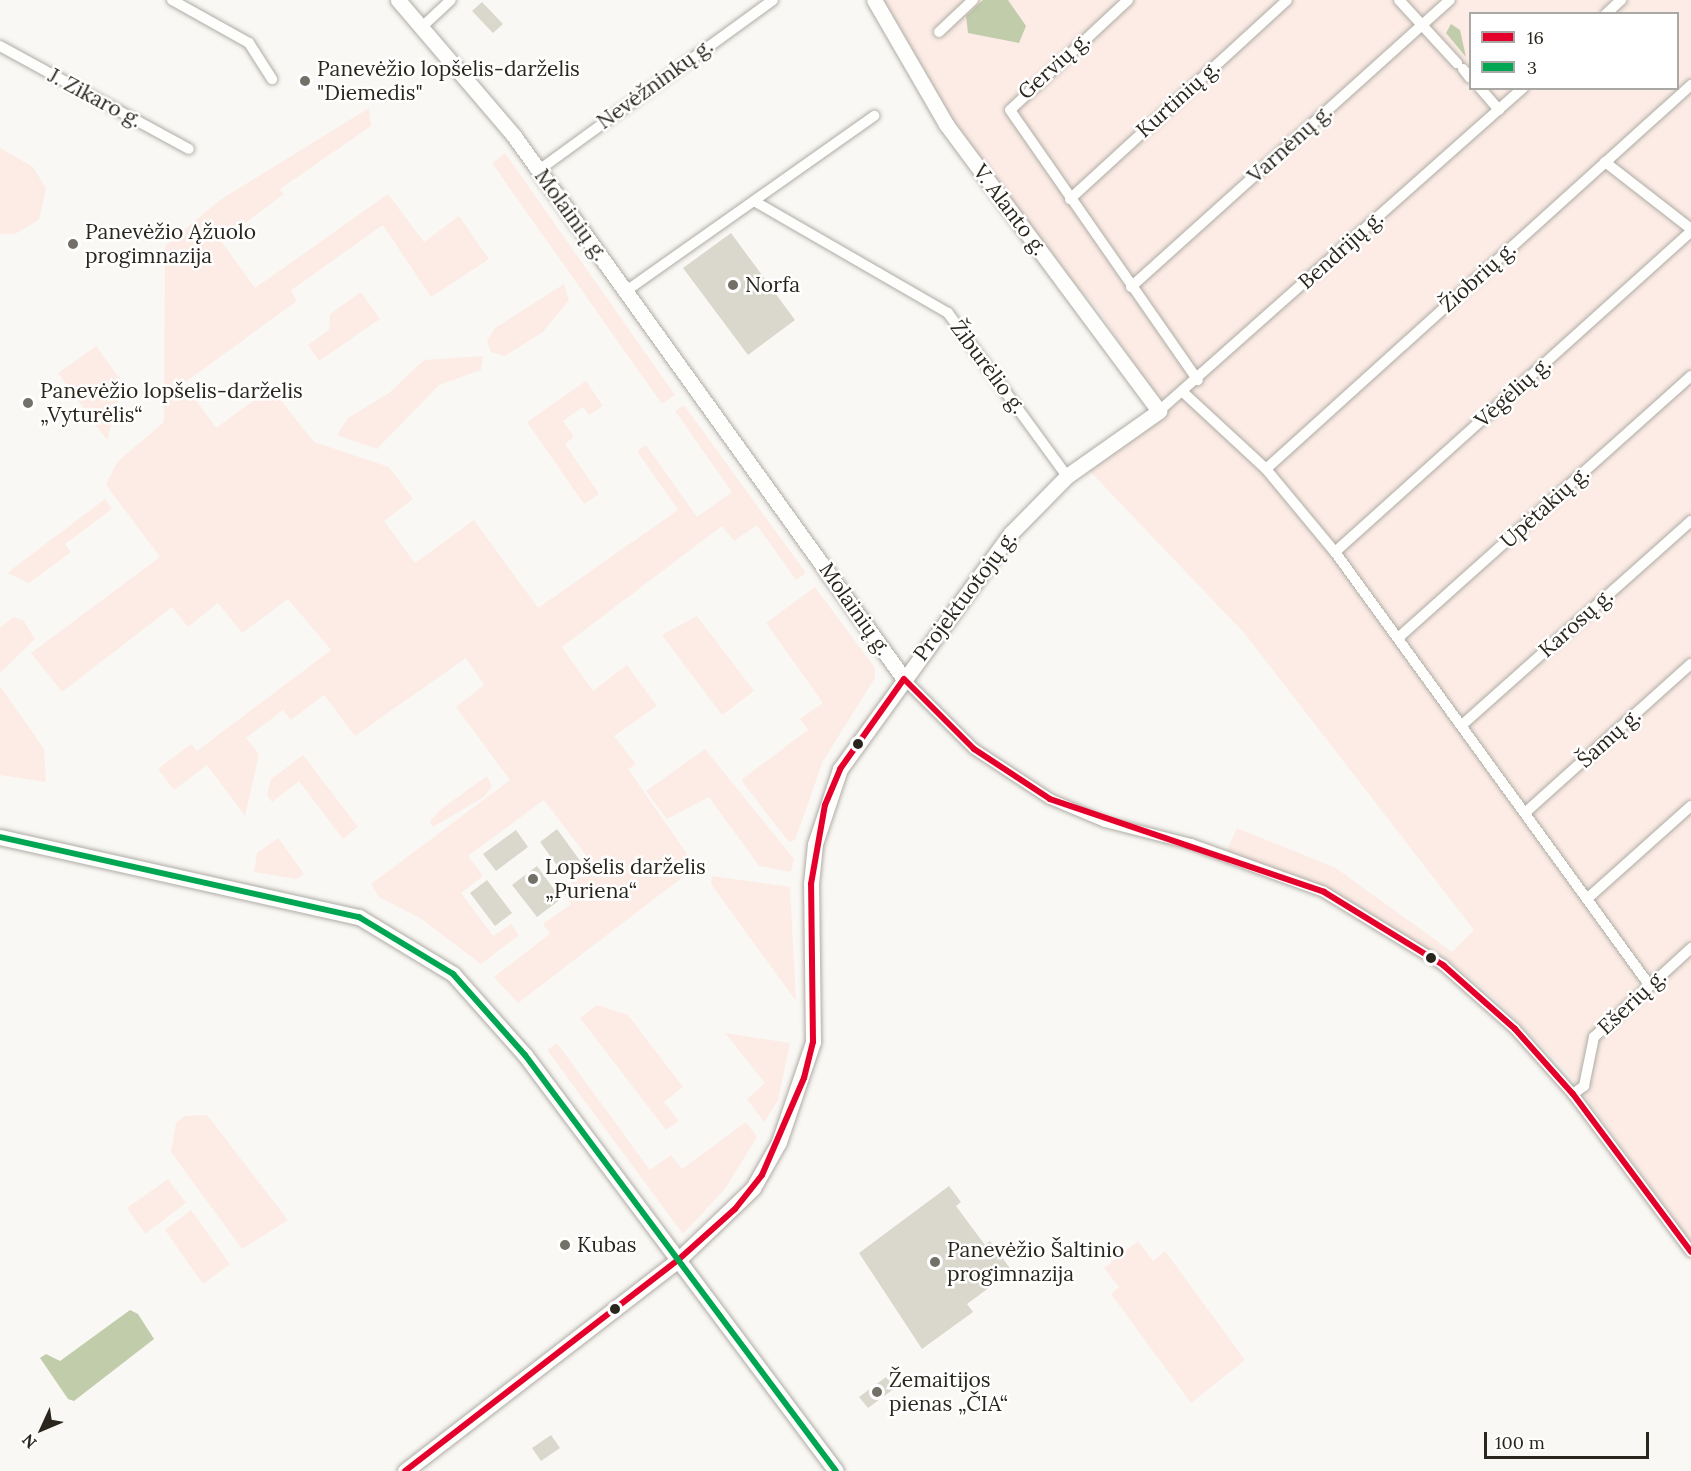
<!DOCTYPE html>
<meta charset="utf-8">
<style>
body{margin:0}
#map{position:relative;width:1691px;height:1471px;overflow:hidden;background:#faf8f4;font-family:Lora,serif}
div>[style]{position:absolute}
[style*='--x']{left:calc(var(--x)*1px);top:calc(var(--y)*1px);width:calc(var(--w)*1px);rotate:calc(var(--a)*1deg)}
.green>*{inset:0;background:#fcece5}
.water>*{inset:0;background:#c1cdaa}
.building>*{inset:0;background:#dad8cc}
.roads{filter:drop-shadow(0 0 2px #afaca6) drop-shadow(0 0 2px #afaca6)}
.street>*{height:10px;margin:-5px;padding:0 5px;transform-origin:5px;border-radius:5px;background:#fefefd}
.secondary>*{height:15px;margin:-7.5px;padding:0 7.5px;transform-origin:7.5px;border-radius:7.5px;background:#fefefd}
.bus-1>*{height:6px;margin:-3px;padding:0 3px;transform-origin:3px;border-radius:3px;background:#e4002b}
.bus-2>*{height:6px;margin:-3px;padding:0 3px;transform-origin:3px;border-radius:3px;background:#00a651}
.dots>*{width:16px;height:16px;translate:-50% -50%;box-sizing:border-box;border:3px solid #fff;border-radius:50%}
span{translate:-50% -50%;white-space:nowrap;text-align:center;line-height:1.15;-webkit-text-stroke:5px #fff;paint-order:stroke}
.street-label{font-size:21px;color:#2b261d}
.poi-label{font-size:21px;color:#2b261d}
.left{translate:0 -50%;text-align:left}
.legend{position:absolute;left:1469px;top:12px;width:210px;height:78px;box-sizing:border-box;background:#fff;border:2px solid #aaa8a5;margin:0;padding:8px 10px;list-style:none;font-size:18px;color:#2b261d}
.legend li{display:flex;align-items:center;gap:12px;height:30px}
.legend b{width:30px;border:2px solid #aaa8a5}
.north{position:absolute;left:12px;top:1399px;width:60px;height:60px;-webkit-text-stroke:4px #fff;paint-order:stroke;rotate:226deg;font-size:16px;font-weight:700;line-height:24px;text-align:center;color:#2b261d}
.north::after{content:'';display:block;margin:auto;width:21px;height:27px;background:#2b261d;clip-path:polygon(50% 0,100% 100%,50% 72%,0 100%)}
.scale{position:absolute;left:1484px;top:1432px;width:165px;height:27px;box-sizing:border-box;border:3px solid #2b261d;border-top:0;padding-left:8px;font-size:18px;line-height:21px;white-space:nowrap;color:#2b261d;-webkit-text-stroke:4px #fff;paint-order:stroke}
</style>
<div id="map">
<div class="green">
<div style="clip-path:polygon(evenodd,882px 0,1691px 0,1691px 1242px,1568px 1073px,1495px 999px,1448px 960px,1434px 952px,1429px 956px,1324px 892px,1225px 855px,1237px 828px,1336px 868px,1452px 952px,1474px 930px,1245px 634px,1083px 464px,1168px 404px,1152px 391px,1097px 308px,1074px 284px,949px 115px,882px 0,1470px 14px,1678px 14px,1678px 88px,1470px 88px,1470px 14px)"></div>
<div style="clip-path:polygon(369px 108px,371px 126px,280px 189px,284px 194px,221px 241px,255px 288px,388px 194px,424px 242px,459px 216px,489px 259px,431px 297px,383px 225px,291px 290px,297px 301px,184px 383px,216px 428px,271px 388px,314px 442px,389px 467px,413px 499px,384px 521px,415px 563px,474px 520px,538px 608px,678px 510px,637px 451px,646px 445px,697px 517px,732px 492px,675px 411px,684px 405px,806px 573px,796px 580px,757px 525px,734px 541px,722px 526px,562px 647px,593px 691px,627px 665px,657px 706px,614px 736px,636px 764px,628px 769px,696px 867px,518px 1003px,494px 977px,550px 934px,543px 924px,571px 904px,562px 891px,594px 866px,544px 800px,468px 856px,483px 876px,461px 893px,493px 936px,511px 924px,519px 935px,481px 964px,420px 918px,379px 897px,371px 884px,510px 780px,456px 707px,484px 685px,466px 658px,355px 736px,324px 695px,291px 720px,283px 710px,246px 738px,259px 754px,245px 816px,207px 765px,174px 790px,158px 769px,191px 744px,197px 751px,331px 650px,288px 599px,242px 633px,218px 603px,188px 627px,172px 607px,62px 692px,31px 653px,160px 557px,106px 485px,117px 462px,164px 422px,165px 246px,220px 200px)"></div>
<div style="clip-path:polygon(0 148px,33px 167px,46px 188px,39px 220px,15px 234px,0 234px)"></div>
<div style="clip-path:polygon(505px 153px,675px 395px,662px 404px,492px 163px)"></div>
<div style="clip-path:polygon(564px 284px,569px 300px,543px 332px,505px 356px,491px 352px,487px 341px,495px 328px)"></div>
<div style="clip-path:polygon(361px 292px,380px 319px,319px 361px,308px 345px,329px 330px,330px 314px)"></div>
<div style="clip-path:polygon(96px 346px,123px 383px,107px 440px,58px 373px)"></div>
<div style="clip-path:polygon(483px 356px,481px 370px,439px 385px,377px 449px,337px 435px,348px 418px,389px 393px,424px 360px)"></div>
<div style="clip-path:polygon(586px 381px,603px 406px,589px 415px,583px 407px,563px 421px,574px 437px,565px 444px,599px 494px,584px 504px,527px 422px)"></div>
<div style="clip-path:polygon(105px 499px,112px 509px,65px 544px,71px 552px,29px 583px,7px 573px)"></div>
<div style="clip-path:polygon(815px 587px,875px 668px,875px 678px,823px 761px,795px 840px,789px 842px,741px 780px,808px 730px,800px 719px,823px 703px,766px 623px)"></div>
<div style="clip-path:polygon(697px 616px,754px 691px,722px 715px,662px 635px)"></div>
<div style="clip-path:polygon(13px 617px,23px 620px,35px 639px,0 673px,0 628px)"></div>
<div style="clip-path:polygon(0 686px,44px 749px,46px 782px,0 775px)"></div>
<div style="clip-path:polygon(705px 749px,794px 859px,791px 872px,759px 866px,709px 797px,667px 819px,646px 791px)"></div>
<div style="clip-path:polygon(303px 755px,358px 827px,343px 839px,299px 781px,272px 802px,267px 795px,271px 779px)"></div>
<div style="clip-path:polygon(487px 776px,492px 786px,484px 797px,433px 827px,430px 821px,441px 809px)"></div>
<div style="clip-path:polygon(278px 838px,304px 874px,296px 879px,254px 872px,257px 853px)"></div>
<div style="clip-path:polygon(712px 876px,790px 887px,796px 1001px,711px 884px)"></div>
<div style="clip-path:polygon(597px 1005px,628px 1015px,683px 1087px,664px 1102px,679px 1121px,666px 1130px,580px 1018px)"></div>
<div style="clip-path:polygon(725px 1033px,790px 1043px,778px 1100px,764px 1122px,747px 1099px,765px 1083px)"></div>
<div style="clip-path:polygon(557px 1043px,650px 1170px,671px 1155px,682px 1169px,746px 1122px,757px 1137px,725px 1189px,683px 1234px,547px 1050px)"></div>
<div style="clip-path:polygon(207px 1115px,288px 1220px,242px 1249px,171px 1152px,176px 1123px,184px 1116px)"></div>
<div style="clip-path:polygon(168px 1179px,186px 1203px,145px 1234px,127px 1208px)"></div>
<div style="clip-path:polygon(191px 1210px,230px 1264px,203px 1284px,165px 1230px)"></div>
<div style="clip-path:polygon(1138px 1241px,1153px 1261px,1165px 1251px,1245px 1360px,1191px 1403px,1111px 1294px,1119px 1287px,1104px 1268px)"></div>
</div>
<div class="water">
<div style="clip-path:polygon(983px 0,1008px 0,1026px 26px,1019px 43px,968px 33px,966px 16px)"></div>
<div style="clip-path:polygon(1451px 24px,1460px 30px,1466px 57px,1446px 33px)"></div>
<div style="clip-path:polygon(130px 1310px,138px 1314px,154px 1339px,74px 1401px,68px 1399px,40px 1358px,46px 1354px,60px 1361px)"></div>
</div>
<div class="building">
<div style="clip-path:polygon(482px 2px,503px 24px,493px 33px,472px 11px)"></div>
<div style="clip-path:polygon(731px 233px,795px 320px,748px 355px,683px 268px)"></div>
<div style="clip-path:polygon(557px 829px,581px 862px,564px 875px,540px 842px)"></div>
<div style="clip-path:polygon(516px 830px,528px 847px,496px 871px,483px 854px)"></div>
<div style="clip-path:polygon(537px 866px,561px 899px,537px 917px,512px 885px)"></div>
<div style="clip-path:polygon(487px 880px,512px 913px,495px 926px,470px 893px)"></div>
<div style="clip-path:polygon(949px 1186px,961px 1202px,956px 1206px,985px 1245px,990px 1241px,1012px 1271px,967px 1304px,973px 1312px,922px 1349px,859px 1253px)"></div>
<div style="clip-path:polygon(886px 1377px,895px 1388px,868px 1408px,859px 1397px)"></div>
<div style="clip-path:polygon(551px 1435px,560px 1448px,541px 1461px,532px 1448px)"></div>
</div>
<div class="roads">
<div class="street">
<div style="--x:172;--y:0;--w:88;--a:29.2"></div>
<div style="--x:249;--y:43;--w:43;--a:57.4"></div>
<div style="--x:1128;--y:0;--w:161;--a:137"></div>
<div style="--x:1010;--y:110;--w:329;--a:55.2"></div>
<div style="--x:1399;--y:0;--w:86;--a:47.4"></div>
<div style="--x:1606;--y:14;--w:21;--a:-43"></div>
<div style="--x:423;--y:26;--w:38;--a:-43"></div>
<div style="--x:939;--y:32;--w:47;--a:-43.3"></div>
<div style="--x:0;--y:46;--w:215;--a:28.6"></div>
<div style="--x:1463;--y:69;--w:11;--a:52"></div>
<div style="--x:1480;--y:88;--w:29;--a:49"></div>
<div style="--x:1605;--y:162;--w:109;--a:37.9"></div>
<div style="--x:539;--y:170;--w:289;--a:-36"></div>
<div style="--x:1070;--y:199;--w:294;--a:-42.5"></div>
<div style="--x:754;--y:201;--w:224;--a:30"></div>
<div style="--x:948;--y:313;--w:202;--a:53.9"></div>
<div style="--x:1131;--y:287;--w:429;--a:-42"></div>
<div style="--x:626;--y:291;--w:304;--a:-35.2"></div>
<div style="--x:1184;--y:393;--w:112;--a:42.8"></div>
<div style="--x:1266;--y:469;--w:108;--a:50.3"></div>
<div style="--x:1335;--y:552;--w:536;--a:54.03"></div>
<div style="--x:1159;--y:411;--w:487;--a:-41.6"></div>
<div style="--x:1266;--y:469;--w:573;--a:-42.1"></div>
<div style="--x:1335;--y:552;--w:479;--a:-42"></div>
<div style="--x:1398;--y:638;--w:393;--a:-41.8"></div>
<div style="--x:904;--y:679;--w:99;--a:45"></div>
<div style="--x:974;--y:749;--w:91;--a:33.3"></div>
<div style="--x:1050;--y:799;--w:60;--a:22.7"></div>
<div style="--x:1105;--y:822;--w:89;--a:14.3"></div>
<div style="--x:1191;--y:844;--w:141;--a:19.8"></div>
<div style="--x:1324;--y:892;--w:140;--a:31.5"></div>
<div style="--x:1443;--y:965;--w:96;--a:41.6"></div>
<div style="--x:1515;--y:1029;--w:87;--a:48.3"></div>
<div style="--x:1573;--y:1094;--w:197;--a:53.2"></div>
<div style="--x:1462;--y:725;--w:307;--a:-41.7"></div>
<div style="--x:1527;--y:811;--w:220;--a:-41.9"></div>
<div style="--x:1588;--y:898;--w:138;--a:-41.8"></div>
<div style="--x:1573;--y:1094;--w:14;--a:-36"></div>
<div style="--x:1584;--y:1086;--w:50;--a:-78.5"></div>
<div style="--x:1594;--y:1037;--w:132;--a:-42.5"></div>
</div>
<div class="secondary">
<div style="--x:398;--y:0;--w:179;--a:49.5"></div>
<div style="--x:514;--y:136;--w:669;--a:54.31"></div>
<div style="--x:0;--y:837;--w:368;--a:12.6"></div>
<div style="--x:359;--y:917;--w:110;--a:31.2"></div>
<div style="--x:453;--y:974;--w:108;--a:48.4"></div>
<div style="--x:525;--y:1055;--w:519;--a:53.22"></div>
<div style="--x:405;--y:1471;--w:345;--a:-37.7"></div>
<div style="--x:678;--y:1260;--w:104;--a:-43.8"></div>
<div style="--x:753;--y:1188;--w:53;--a:-60.5"></div>
<div style="--x:779;--y:1142;--w:106;--a:-71.2"></div>
<div style="--x:813;--y:1042;--w:158;--a:-90.7"></div>
<div style="--x:811;--y:884;--w:40;--a:-84.3"></div>
<div style="--x:815;--y:844;--w:79;--a:-71.6"></div>
<div style="--x:840;--y:769;--w:291;--a:-54.1"></div>
<div style="--x:1011;--y:533;--w:80;--a:-45.5"></div>
<div style="--x:1067;--y:476;--w:113;--a:-35.2"></div>
<div style="--x:1159;--y:411;--w:357;--a:-126.6"></div>
<div style="--x:946;--y:124;--w:143;--a:-120.1"></div>
</div>
</div>
<div class="bus-1">
<div style="--x:405;--y:1471;--w:345;--a:-37.7"></div>
<div style="--x:678;--y:1260;--w:76;--a:-41.8"></div>
<div style="--x:735;--y:1209;--w:43;--a:-51.5"></div>
<div style="--x:762;--y:1175;--w:106;--a:-66.6"></div>
<div style="--x:804;--y:1078;--w:37;--a:-76"></div>
<div style="--x:813;--y:1042;--w:158;--a:-90.7"></div>
<div style="--x:811;--y:884;--w:80;--a:-80"></div>
<div style="--x:825;--y:805;--w:39;--a:-67"></div>
<div style="--x:840;--y:769;--w:110;--a:-54.6"></div>
<div style="--x:904;--y:679;--w:99;--a:45"></div>
<div style="--x:974;--y:749;--w:91;--a:33.3"></div>
<div style="--x:1050;--y:799;--w:289;--a:18.7"></div>
<div style="--x:1324;--y:892;--w:140;--a:31.5"></div>
<div style="--x:1443;--y:965;--w:96;--a:41.6"></div>
<div style="--x:1515;--y:1029;--w:87;--a:48.3"></div>
<div style="--x:1573;--y:1094;--w:197;--a:53.2"></div>
</div>
<div class="bus-2">
<div style="--x:0;--y:837;--w:368;--a:12.6"></div>
<div style="--x:359;--y:917;--w:110;--a:31.2"></div>
<div style="--x:453;--y:974;--w:108;--a:48.4"></div>
<div style="--x:525;--y:1055;--w:519;--a:53.22"></div>
</div>
<div class="dots">
<div style="left:305px;top:81px;background:#737068"></div>
<div style="left:73px;top:244px;background:#737068"></div>
<div style="left:733px;top:285px;background:#737068"></div>
<div style="left:28px;top:403px;background:#737068"></div>
<div style="left:858px;top:744px;background:#2b261d"></div>
<div style="left:533px;top:879px;background:#737068"></div>
<div style="left:1431px;top:958px;background:#2b261d"></div>
<div style="left:565px;top:1245px;background:#737068"></div>
<div style="left:935px;top:1262px;background:#737068"></div>
<div style="left:615px;top:1309px;background:#2b261d"></div>
<div style="left:877px;top:1392px;background:#737068"></div>
</div>
<div class="street-label">
<span style="left:1054px;top:66px;rotate:-42deg">Gervių g.</span>
<span style="left:655px;top:84px;rotate:-36deg">Nevėžninkų g.</span>
<span style="left:95px;top:98px;rotate:28deg">J. Zikaro g.</span>
<span style="left:1178px;top:99px;rotate:-42deg">Kurtinių g.</span>
<span style="left:1290px;top:144px;rotate:-42deg">Varnėnų g.</span>
<span style="left:1010px;top:210px;rotate:53deg">V. Alanto g.</span>
<span style="left:571px;top:215px;rotate:54deg">Molainių g.</span>
<span style="left:1341px;top:250px;rotate:-42deg">Bendrijų g.</span>
<span style="left:1478px;top:277px;rotate:-42deg">Žiobrių g.</span>
<span style="left:988px;top:367px;rotate:53deg">Žiburėlio g.</span>
<span style="left:1513px;top:392px;rotate:-42deg">Vėgėlių g.</span>
<span style="left:1545px;top:507px;rotate:-42deg">Upėtakių g.</span>
<span style="left:965px;top:596px;rotate:-53deg">Projektuotojų g.</span>
<span style="left:855px;top:609px;rotate:55deg">Molainių g.</span>
<span style="left:1576px;top:623px;rotate:-42deg">Karosų g.</span>
<span style="left:1609px;top:738px;rotate:-42deg">Šamų g.</span>
<span style="left:1632px;top:1002px;rotate:-43deg">Ešerių g.</span>
</div>
<div class="poi-label">
<span class="left" style="left:317px;top:81px">Panevėžio lopšelis-darželis<br>"Diemedis"</span>
<span class="left" style="left:85px;top:244px">Panevėžio Ąžuolo<br>progimnazija</span>
<span class="left" style="left:745px;top:285px">Norfa</span>
<span class="left" style="left:40px;top:403px">Panevėžio lopšelis-darželis<br>„Vyturėlis“</span>
<span class="left" style="left:545px;top:879px">Lopšelis darželis<br>„Puriena“</span>
<span class="left" style="left:577px;top:1245px">Kubas</span>
<span class="left" style="left:947px;top:1262px">Panevėžio Šaltinio<br>progimnazija</span>
<span class="left" style="left:889px;top:1392px">Žemaitijos<br>pienas „ČIA“</span>
</div>
<ul class="legend">
<li><b style="height:8px;background:#e4002b"></b>16</li>
<li><b style="height:8px;background:#00a651"></b>3</li>
</ul>
<div class="north">N</div>
<div class="scale">100 m</div>
</div>
